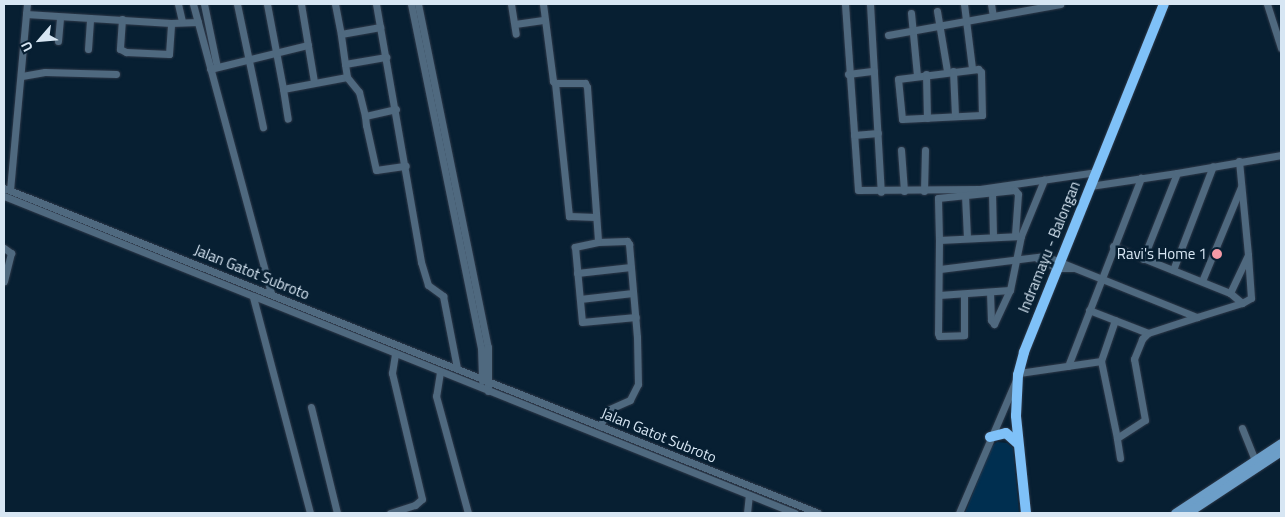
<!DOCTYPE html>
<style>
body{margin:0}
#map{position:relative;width:1285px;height:517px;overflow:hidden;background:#071f32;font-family:"Titillium Web",sans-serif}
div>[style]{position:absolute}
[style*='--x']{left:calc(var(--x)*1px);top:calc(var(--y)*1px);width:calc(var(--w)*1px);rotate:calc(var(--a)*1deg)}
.green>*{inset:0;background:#002f50}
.roads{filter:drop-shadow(0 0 1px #2f3949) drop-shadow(0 0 1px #2f3949)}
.minor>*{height:7px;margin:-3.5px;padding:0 3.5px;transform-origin:3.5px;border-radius:3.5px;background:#4f697f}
.major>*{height:9px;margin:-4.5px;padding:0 4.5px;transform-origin:4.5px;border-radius:4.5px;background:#6c9ec8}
.highway>*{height:10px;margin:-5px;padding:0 5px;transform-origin:5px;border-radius:5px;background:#7fc1f8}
.dots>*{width:14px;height:14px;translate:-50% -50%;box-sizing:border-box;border:2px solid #071f32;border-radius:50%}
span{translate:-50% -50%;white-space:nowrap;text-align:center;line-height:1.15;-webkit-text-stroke:5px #071f32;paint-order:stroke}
.street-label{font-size:15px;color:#d7e6f3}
.poi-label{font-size:15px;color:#d7e6f3}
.right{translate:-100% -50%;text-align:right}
.frame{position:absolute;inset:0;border:5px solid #d7e6f3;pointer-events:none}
.north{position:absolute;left:15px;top:15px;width:50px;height:50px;-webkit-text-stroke:4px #071f32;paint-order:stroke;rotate:243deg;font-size:14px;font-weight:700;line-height:20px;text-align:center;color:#d7e6f3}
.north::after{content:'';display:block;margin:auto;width:18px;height:22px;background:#d7e6f3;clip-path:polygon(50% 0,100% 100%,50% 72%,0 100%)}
</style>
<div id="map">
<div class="green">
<div style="clip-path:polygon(997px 442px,1007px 443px,1013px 448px,1019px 513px,965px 513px,991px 447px)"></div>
</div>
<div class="roads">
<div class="minor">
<div style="--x:27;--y:4;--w:10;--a:96"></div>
<div style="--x:26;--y:14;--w:145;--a:3.6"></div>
<div style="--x:171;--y:23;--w:27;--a:-2"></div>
<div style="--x:178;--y:4;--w:18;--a:77"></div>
<div style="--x:193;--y:4;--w:300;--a:74.9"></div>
<div style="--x:204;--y:4;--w:64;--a:78.3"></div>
<div style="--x:237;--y:4;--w:126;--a:78.1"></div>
<div style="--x:267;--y:4;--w:86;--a:79.3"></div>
<div style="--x:283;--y:89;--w:65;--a:-10.6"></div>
<div style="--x:301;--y:4;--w:79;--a:80.5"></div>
<div style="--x:335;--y:4;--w:31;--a:79"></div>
<div style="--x:376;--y:4;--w:262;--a:80.1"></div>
<div style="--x:421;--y:262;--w:24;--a:73"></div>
<div style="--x:428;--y:285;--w:19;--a:36"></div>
<div style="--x:443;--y:296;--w:73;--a:79"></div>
<div style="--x:411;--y:4;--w:351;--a:78.5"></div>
<div style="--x:481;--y:348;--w:33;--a:88"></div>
<div style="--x:418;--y:4;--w:350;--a:78.5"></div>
<div style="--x:488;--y:347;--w:44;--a:90"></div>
<div style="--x:511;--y:4;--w:30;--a:81"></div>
<div style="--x:543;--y:4;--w:78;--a:82.6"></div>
<div style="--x:553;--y:81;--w:3;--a:45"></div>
<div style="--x:555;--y:83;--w:30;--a:0"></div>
<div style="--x:585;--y:83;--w:4;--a:63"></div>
<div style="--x:587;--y:87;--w:155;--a:85.9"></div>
<div style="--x:598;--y:242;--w:29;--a:-2"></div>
<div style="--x:627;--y:241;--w:4;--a:56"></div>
<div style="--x:629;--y:244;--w:93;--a:85.1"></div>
<div style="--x:637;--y:337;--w:47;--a:88.8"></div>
<div style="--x:638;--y:384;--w:18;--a:117"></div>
<div style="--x:630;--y:400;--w:24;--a:156"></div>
<div style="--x:608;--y:410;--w:18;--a:117"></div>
<div style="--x:845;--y:4;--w:186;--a:86"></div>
<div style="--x:858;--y:190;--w:122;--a:-0.5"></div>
<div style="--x:980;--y:189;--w:117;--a:-8.3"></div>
<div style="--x:870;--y:4;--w:188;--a:86.7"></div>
<div style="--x:964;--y:4;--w:64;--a:82.9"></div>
<div style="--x:991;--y:4;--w:12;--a:81"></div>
<div style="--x:1267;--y:4;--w:46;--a:72.3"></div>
<div style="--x:937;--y:11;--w:61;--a:80.5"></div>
<div style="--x:911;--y:13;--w:62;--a:84.5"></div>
<div style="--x:122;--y:19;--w:30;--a:94"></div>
<div style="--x:120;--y:49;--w:7;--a:27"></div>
<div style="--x:126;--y:52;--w:43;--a:2.7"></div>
<div style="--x:169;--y:54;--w:31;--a:-86"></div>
<div style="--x:515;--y:24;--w:30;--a:-8"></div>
<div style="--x:888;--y:35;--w:175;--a:-10.2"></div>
<div style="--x:58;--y:41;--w:24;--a:-85"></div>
<div style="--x:88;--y:49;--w:31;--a:-86"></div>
<div style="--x:345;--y:64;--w:30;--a:-98"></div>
<div style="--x:341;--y:34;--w:40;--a:-10"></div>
<div style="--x:210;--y:69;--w:101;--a:-13.8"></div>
<div style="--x:978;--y:69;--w:4;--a:45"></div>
<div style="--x:981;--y:72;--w:43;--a:88.7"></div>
<div style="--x:982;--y:115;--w:80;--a:177.1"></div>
<div style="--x:902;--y:119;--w:40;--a:-95.7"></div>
<div style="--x:898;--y:79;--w:81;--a:-7.1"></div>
<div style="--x:953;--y:71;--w:44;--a:87.4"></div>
<div style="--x:848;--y:74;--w:26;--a:-7"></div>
<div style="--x:926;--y:74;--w:44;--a:88.7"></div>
<div style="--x:22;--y:76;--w:23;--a:-10"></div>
<div style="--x:45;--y:72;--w:71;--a:1.6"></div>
<div style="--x:555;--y:83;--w:134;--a:84"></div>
<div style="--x:569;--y:216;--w:27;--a:2"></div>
<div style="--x:283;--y:89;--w:30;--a:81"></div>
<div style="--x:396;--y:109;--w:32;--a:167"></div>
<div style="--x:365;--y:116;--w:9;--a:84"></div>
<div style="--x:366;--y:125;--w:46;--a:77.5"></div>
<div style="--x:376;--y:170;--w:30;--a:-8"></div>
<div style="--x:365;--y:116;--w:25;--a:-104"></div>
<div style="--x:359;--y:92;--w:19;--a:-129"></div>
<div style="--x:347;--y:77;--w:13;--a:-99"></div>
<div style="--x:345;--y:64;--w:42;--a:-9.7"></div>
<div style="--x:854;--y:135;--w:24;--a:-5"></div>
<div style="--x:901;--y:150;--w:41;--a:85.8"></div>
<div style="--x:1239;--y:161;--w:94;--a:84.5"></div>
<div style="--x:1248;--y:255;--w:43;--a:86"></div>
<div style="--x:1251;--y:298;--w:10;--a:151"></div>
<div style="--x:1242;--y:303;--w:16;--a:-140"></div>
<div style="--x:1230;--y:293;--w:42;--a:-64.7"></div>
<div style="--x:1090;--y:186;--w:88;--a:-8.5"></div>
<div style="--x:4;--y:188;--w:876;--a:21.76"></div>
<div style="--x:10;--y:190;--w:177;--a:-84.8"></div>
<div style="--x:924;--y:191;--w:41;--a:-88.6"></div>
<div style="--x:992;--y:192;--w:44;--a:88.7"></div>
<div style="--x:965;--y:195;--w:43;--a:87.3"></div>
<div style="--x:4;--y:196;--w:852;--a:21.84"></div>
<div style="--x:1021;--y:236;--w:61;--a:-67.7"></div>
<div style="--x:939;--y:240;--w:42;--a:-91.4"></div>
<div style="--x:938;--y:198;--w:77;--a:-5.9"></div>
<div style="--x:1015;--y:190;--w:5;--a:53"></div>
<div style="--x:1018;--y:194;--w:41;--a:94.2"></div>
<div style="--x:598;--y:242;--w:24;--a:168"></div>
<div style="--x:575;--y:247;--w:75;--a:84.7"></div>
<div style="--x:582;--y:322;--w:54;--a:-5.3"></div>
<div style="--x:1113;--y:246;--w:126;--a:21.9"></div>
<div style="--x:4;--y:248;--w:9;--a:36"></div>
<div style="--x:11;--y:253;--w:29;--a:104"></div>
<div style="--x:1038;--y:259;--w:22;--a:24"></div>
<div style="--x:1058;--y:268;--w:15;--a:0"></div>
<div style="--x:1143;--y:259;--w:92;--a:-68.4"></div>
<div style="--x:1177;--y:173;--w:106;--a:-9.8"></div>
<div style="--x:940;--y:269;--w:106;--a:-7.1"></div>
<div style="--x:1045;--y:256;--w:164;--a:21.9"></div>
<div style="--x:1197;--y:317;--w:47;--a:-17.3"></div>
<div style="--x:1173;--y:270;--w:111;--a:-69"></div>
<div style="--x:577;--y:273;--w:54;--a:-6.3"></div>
<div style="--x:1202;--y:281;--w:102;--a:-67.5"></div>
<div style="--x:990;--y:292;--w:28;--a:88"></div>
<div style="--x:991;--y:320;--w:5;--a:53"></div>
<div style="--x:994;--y:324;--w:38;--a:-65"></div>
<div style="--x:939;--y:295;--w:71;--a:-4"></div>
<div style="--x:1010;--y:290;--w:55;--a:-78.5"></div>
<div style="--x:1021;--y:236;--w:82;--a:177.2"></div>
<div style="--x:939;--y:240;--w:93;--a:90.6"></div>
<div style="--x:938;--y:333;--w:3;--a:72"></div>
<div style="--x:939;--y:336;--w:25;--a:-2"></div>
<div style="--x:964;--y:335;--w:41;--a:-90"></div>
<div style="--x:253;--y:297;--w:223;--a:75.2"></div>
<div style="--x:580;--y:299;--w:53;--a:-6.5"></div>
<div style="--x:1089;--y:310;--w:63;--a:21.3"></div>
<div style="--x:1115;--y:320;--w:43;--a:108.9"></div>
<div style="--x:1101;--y:361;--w:79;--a:78.3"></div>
<div style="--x:1068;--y:366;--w:202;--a:-68.8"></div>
<div style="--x:440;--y:372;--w:24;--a:99"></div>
<div style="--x:436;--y:396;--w:121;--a:74.7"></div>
<div style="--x:1019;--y:373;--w:83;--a:-8.3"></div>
<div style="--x:311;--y:407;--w:109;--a:76.2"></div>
<div style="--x:1242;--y:428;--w:35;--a:68"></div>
<div style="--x:1120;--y:458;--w:20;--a:-99"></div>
<div style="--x:1117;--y:438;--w:33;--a:-33"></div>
<div style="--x:1145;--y:420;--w:62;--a:-100.2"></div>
<div style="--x:1134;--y:359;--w:22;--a:-68"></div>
<div style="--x:1142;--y:339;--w:8;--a:-45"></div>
<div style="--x:1148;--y:333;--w:52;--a:-18.1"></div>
<div style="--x:390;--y:513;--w:26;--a:-18"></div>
<div style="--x:415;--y:505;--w:9;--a:-41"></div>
<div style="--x:422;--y:499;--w:130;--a:-103.4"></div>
<div style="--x:392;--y:373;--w:19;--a:-81"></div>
<div style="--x:747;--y:513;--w:18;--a:-84"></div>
<div style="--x:959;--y:513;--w:145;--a:-66.8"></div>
</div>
<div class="major">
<div style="--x:1175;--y:513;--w:127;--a:-33.4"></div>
<div style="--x:1187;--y:513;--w:113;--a:-33.4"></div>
</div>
<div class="highway">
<div style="--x:990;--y:437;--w:16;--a:-14"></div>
<div style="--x:1006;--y:433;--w:15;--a:42"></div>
<div style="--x:1026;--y:513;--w:98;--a:-95.9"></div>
<div style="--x:1016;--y:416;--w:41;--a:-87.2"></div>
<div style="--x:1018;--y:375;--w:24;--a:-75"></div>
<div style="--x:1024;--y:352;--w:375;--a:-68.1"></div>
</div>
</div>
<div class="dots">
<div style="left:1217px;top:254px;background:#f49aa6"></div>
</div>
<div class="street-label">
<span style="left:1049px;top:247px;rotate:-68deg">Indramayu - Balongan</span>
<span style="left:252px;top:272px;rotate:22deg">Jalan Gatot Subroto</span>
<span style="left:659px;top:435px;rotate:22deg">Jalan Gatot Subroto</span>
</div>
<div class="poi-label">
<span class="right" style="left:1207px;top:254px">Ravi's Home 1</span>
</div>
<div class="frame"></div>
<div class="north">U</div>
</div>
